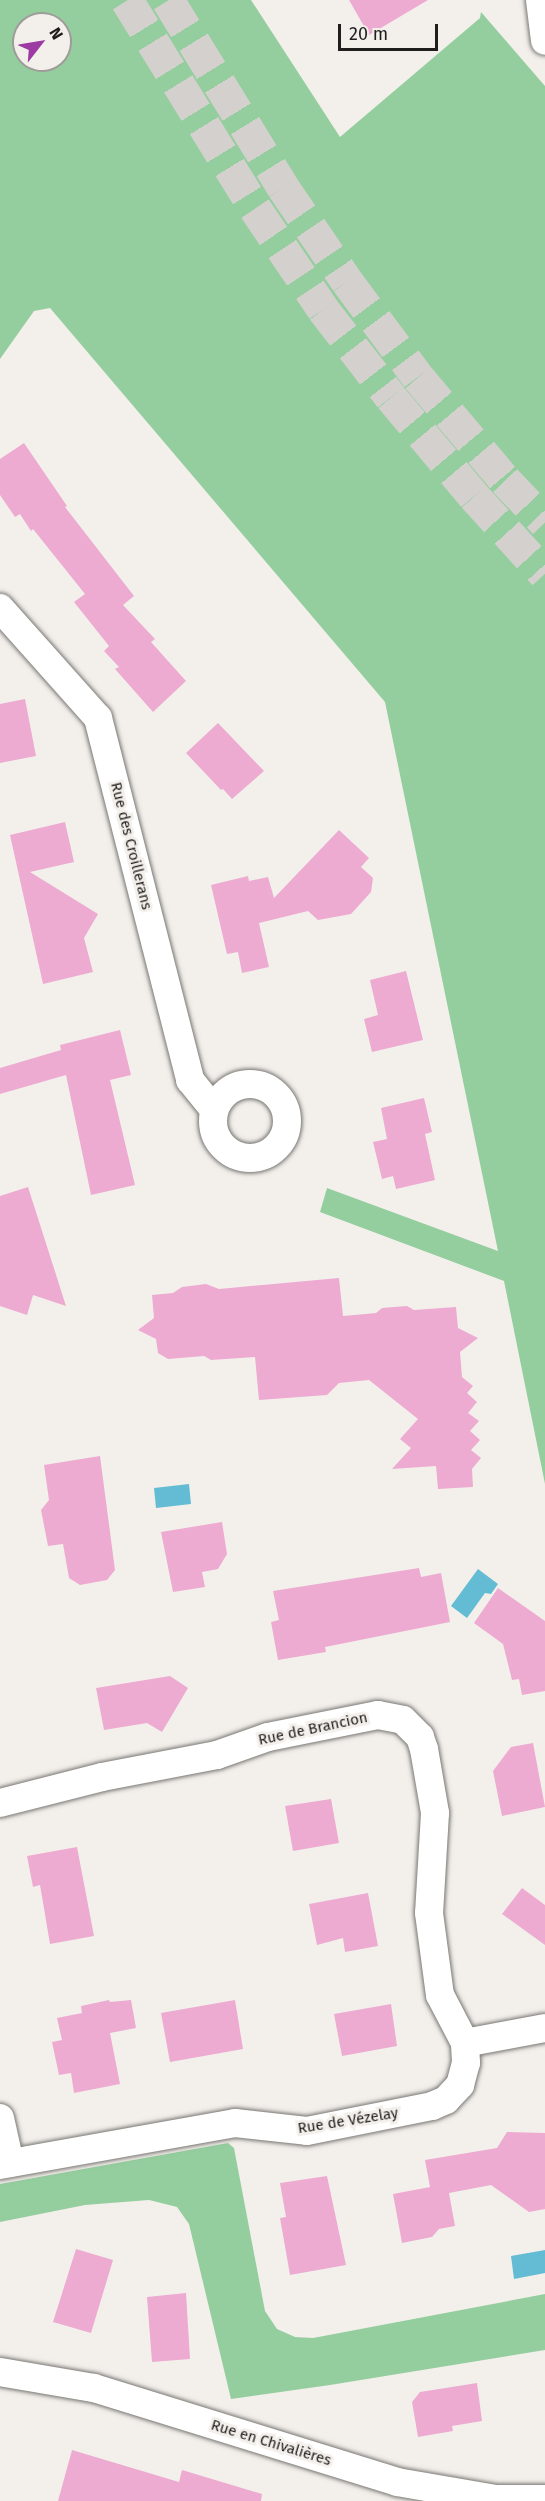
<!DOCTYPE html>
<meta charset="utf-8">
<style>
body{margin:0}
#map{position:relative;width:545px;height:2501px;overflow:hidden;background:#f3f0ec;font-family:"Fira Sans",sans-serif}
div>[style]{position:absolute}
[style*='--x']{left:calc(var(--x)*1px);top:calc(var(--y)*1px);width:calc(var(--w)*1px);rotate:calc(var(--a)*1deg)}
.green>*{inset:0;background:#95ce9e}
.water>*{inset:0;background:#63bcd3}
.building>*{inset:0;background:#edabd1}
.highway-tunnel>*{height:33px;margin-top:-16.5px;transform-origin:0;background:repeating-linear-gradient(90deg,#d3d0cd 0 33px,transparent 0 49px)}
.roads{filter:drop-shadow(0 0 2px #797773) drop-shadow(0 0 2px #797773)}
.street>*{height:28px;margin:-14px;padding:0 14px;transform-origin:14px;border-radius:14px;background:#fff}
.street>.ring{margin:-14px;padding:0;box-sizing:content-box;background:none;border:28px solid #fff;border-radius:50%}
span{translate:-50% -50%;white-space:nowrap;text-align:center;line-height:1.15;-webkit-text-stroke:6px #f3f0ec;paint-order:stroke}
.street-label{font-size:15px;color:#1f1e1c}
.north{position:absolute;left:12px;top:12px;width:60px;height:60px;box-sizing:border-box;background:#f3f0ec;border:2px solid #9e9c99;border-radius:50%;rotate:59deg;font-size:16px;font-weight:700;line-height:24px;text-align:center;color:#1f1e1c}
.north::after{content:'';display:block;margin:auto;width:21px;height:27px;background:#9c3ca3;clip-path:polygon(50% 0,100% 100%,50% 72%,0 100%)}
.scale{position:absolute;left:338px;top:24px;width:100px;height:27px;box-sizing:border-box;border:3px solid #1f1e1c;border-top:0;padding-left:8px;font-size:18px;line-height:21px;white-space:nowrap;color:#1f1e1c;-webkit-text-stroke:4px #f3f0ec;paint-order:stroke}
</style>
<div id="map">
<div class="green">
<div style="clip-path:polygon(evenodd,0 0,251px 0,340px 137px,480px 18px,481px 12px,545px 86px,545px 1484px,504px 1281px,320px 1212px,327px 1188px,498px 1251px,385px 702px,50px 308px,34px 311px,0 359px,0 0,24px 24px,60px 24px,60px 60px,24px 60px,24px 24px)"></div>
<div style="clip-path:polygon(228px 2143px,234px 2148px,265px 2311px,277px 2329px,295px 2337px,313px 2338px,545px 2294px,545px 2350px,330px 2385px,231px 2399px,189px 2224px,177px 2207px,149px 2200px,85px 2205px,0 2222px,0 2184px)"></div>
</div>
<div class="water">
<div style="clip-path:polygon(189px 1484px,191px 1504px,156px 1508px,154px 1488px)"></div>
<div style="clip-path:polygon(478px 1569px,498px 1584px,491px 1594px,485px 1593px,467px 1618px,451px 1606px)"></div>
<div style="clip-path:polygon(545px 2250px,545px 2273px,514px 2279px,511px 2256px)"></div>
</div>
<div class="building">
<div style="clip-path:polygon(349px 0,428px 0,369px 35px)"></div>
<div style="clip-path:polygon(24px 443px,67px 506px,65px 507px,134px 596px,123px 605px,155px 639px,151px 642px,186px 681px,153px 712px,115px 669px,119px 667px,104px 651px,109px 646px,74px 602px,85px 594px,33px 529px,31px 531px,20px 514px,15px 517px,0 495px,0 459px)"></div>
<div style="clip-path:polygon(25px 699px,36px 756px,0 763px,0 704px)"></div>
<div style="clip-path:polygon(218px 723px,264px 771px,232px 799px,223px 789px,221px 790px,186px 753px)"></div>
<div style="clip-path:polygon(65px 822px,74px 862px,30px 872px,98px 914px,84px 938px,93px 972px,43px 984px,10px 835px)"></div>
<div style="clip-path:polygon(339px 830px,369px 858px,361px 867px,373px 878px,371px 892px,351px 914px,318px 920px,308px 911px,259px 923px,269px 967px,242px 973px,238px 952px,227px 954px,211px 885px,248px 876px,249px 881px,268px 877px,274px 898px)"></div>
<div style="clip-path:polygon(406px 971px,423px 1040px,372px 1052px,364px 1019px,378px 1015px,370px 980px)"></div>
<div style="clip-path:polygon(120px 1030px,131px 1075px,110px 1080px,135px 1185px,91px 1195px,66px 1075px,0 1094px,0 1068px,61px 1050px,60px 1045px)"></div>
<div style="clip-path:polygon(424px 1098px,432px 1132px,425px 1134px,435px 1180px,396px 1189px,393px 1176px,382px 1179px,373px 1142px,387px 1139px,381px 1108px)"></div>
<div style="clip-path:polygon(28px 1187px,66px 1306px,33px 1295px,27px 1315px,0 1306px,0 1196px)"></div>
<div style="clip-path:polygon(339px 1278px,343px 1316px,376px 1313px,382px 1308px,407px 1306px,414px 1310px,456px 1307px,458px 1328px,478px 1338px,460px 1352px,462px 1377px,473px 1386px,467px 1393px,477px 1402px,468px 1413px,479px 1421px,470px 1431px,480px 1440px,471px 1450px,481px 1458px,472px 1469px,473px 1487px,438px 1489px,436px 1466px,392px 1469px,411px 1448px,400px 1439px,418px 1419px,369px 1380px,339px 1383px,327px 1395px,259px 1400px,255px 1357px,211px 1360px,204px 1356px,168px 1359px,158px 1353px,156px 1339px,138px 1330px,154px 1318px,152px 1295px,173px 1293px,182px 1287px,206px 1284px,219px 1289px)"></div>
<div style="clip-path:polygon(100px 1456px,115px 1570px,107px 1580px,80px 1585px,69px 1578px,63px 1544px,48px 1546px,41px 1510px,49px 1500px,44px 1465px)"></div>
<div style="clip-path:polygon(222px 1522px,227px 1554px,218px 1569px,202px 1572px,205px 1587px,173px 1592px,161px 1532px)"></div>
<div style="clip-path:polygon(419px 1568px,421px 1577px,441px 1573px,450px 1622px,325px 1647px,326px 1652px,278px 1660px,271px 1622px,279px 1620px,273px 1591px)"></div>
<div style="clip-path:polygon(498px 1588px,545px 1621px,545px 1691px,522px 1695px,519px 1679px,512px 1680px,503px 1644px,474px 1623px)"></div>
<div style="clip-path:polygon(170px 1676px,188px 1688px,162px 1732px,147px 1723px,104px 1730px,96px 1688px)"></div>
<div style="clip-path:polygon(533px 1743px,545px 1807px,502px 1816px,493px 1771px,511px 1747px)"></div>
<div style="clip-path:polygon(331px 1799px,339px 1843px,293px 1851px,285px 1806px)"></div>
<div style="clip-path:polygon(77px 1847px,94px 1936px,50px 1944px,40px 1885px,33px 1887px,27px 1856px)"></div>
<div style="clip-path:polygon(522px 1888px,545px 1905px,545px 1945px,502px 1914px)"></div>
<div style="clip-path:polygon(368px 1893px,378px 1946px,345px 1952px,343px 1938px,317px 1945px,309px 1904px)"></div>
<div style="clip-path:polygon(109px 2000px,110px 2002px,131px 2000px,136px 2028px,110px 2033px,120px 2084px,74px 2093px,71px 2073px,59px 2075px,52px 2042px,62px 2040px,57px 2018px,82px 2013px,81px 2006px)"></div>
<div style="clip-path:polygon(235px 2000px,243px 2049px,170px 2062px,161px 2013px)"></div>
<div style="clip-path:polygon(391px 2004px,397px 2046px,342px 2056px,334px 2014px)"></div>
<div style="clip-path:polygon(507px 2132px,545px 2133px,545px 2209px,529px 2212px,491px 2185px,449px 2193px,455px 2226px,439px 2229px,432px 2237px,402px 2243px,393px 2194px,430px 2187px,425px 2160px,497px 2148px)"></div>
<div style="clip-path:polygon(327px 2176px,346px 2265px,290px 2275px,280px 2218px,286px 2217px,280px 2183px)"></div>
<div style="clip-path:polygon(76px 2249px,113px 2260px,91px 2333px,53px 2322px)"></div>
<div style="clip-path:polygon(186px 2293px,190px 2359px,152px 2362px,147px 2297px)"></div>
<div style="clip-path:polygon(477px 2383px,482px 2421px,452px 2426px,453px 2431px,418px 2437px,412px 2402px,420px 2392px)"></div>
<div style="clip-path:polygon(72px 2450px,179px 2482px,182px 2470px,262px 2494px,261px 2501px,58px 2501px)"></div>
</div>
<div class="highway-tunnel">
<div style="--x:127;--y:0;--w:244;--a:58.4"></div>
<div style="--x:255;--y:208;--w:122;--a:56"></div>
<div style="--x:323;--y:309;--w:111;--a:52.3"></div>
<div style="--x:391;--y:397;--w:129;--a:50"></div>
<div style="--x:474;--y:496;--w:105;--a:47.7"></div>
<div style="--x:168;--y:0;--w:220;--a:58.4"></div>
<div style="--x:283;--y:187;--w:114;--a:55.8"></div>
<div style="--x:347;--y:281;--w:119;--a:53.5"></div>
<div style="--x:418;--y:377;--w:135;--a:49.8"></div>
<div style="--x:505;--y:480;--w:58;--a:46.4"></div>
</div>
<div class="roads">
<div class="street">
<div style="--x:540;--y:0;--w:41;--a:83"></div>
<div style="--x:0;--y:608;--w:147;--a:48.3"></div>
<div style="--x:98;--y:718;--w:374;--a:75.7"></div>
<div style="--x:190;--y:1080;--w:38;--a:51"></div>
<div class="ring" style="left:213px;top:1084px;width:46px;height:46px"></div>
<div style="--x:0;--y:1803;--w:105;--a:-14.3"></div>
<div style="--x:102;--y:1777;--w:117;--a:-10.8"></div>
<div style="--x:217;--y:1755;--w:54;--a:-19.4"></div>
<div style="--x:268;--y:1737;--w:112;--a:-11.3"></div>
<div style="--x:378;--y:1715;--w:25;--a:11"></div>
<div style="--x:403;--y:1720;--w:24;--a:45"></div>
<div style="--x:420;--y:1737;--w:13;--a:72"></div>
<div style="--x:424;--y:1749;--w:65;--a:80.2"></div>
<div style="--x:435;--y:1813;--w:100;--a:93.4"></div>
<div style="--x:429;--y:1913;--w:83;--a:82.4"></div>
<div style="--x:440;--y:1995;--w:54;--a:62.5"></div>
<div style="--x:0;--y:2118;--w:46;--a:77.5"></div>
<div style="--x:0;--y:2165;--w:239;--a:-10.1"></div>
<div style="--x:235;--y:2123;--w:72;--a:6.3"></div>
<div style="--x:307;--y:2131;--w:127;--a:-11.3"></div>
<div style="--x:432;--y:2106;--w:15;--a:-23"></div>
<div style="--x:446;--y:2100;--w:21;--a:-47"></div>
<div style="--x:460;--y:2085;--w:23;--a:-75"></div>
<div style="--x:466;--y:2063;--w:20;--a:-93"></div>
<div style="--x:465;--y:2043;--w:81;--a:-10.6"></div>
<div style="--x:0;--y:2372;--w:95;--a:9.7"></div>
<div style="--x:94;--y:2388;--w:317;--a:17.2"></div>
<div style="--x:397;--y:2482;--w:99;--a:9.8"></div>
<div style="--x:495;--y:2499;--w:50;--a:0"></div>
</div>
</div>
<div class="street-label">
<span style="left:131px;top:846px;rotate:76deg">Rue des Croillerans</span>
<span style="left:313px;top:1729px;rotate:-12deg">Rue de Brancion</span>
<span style="left:348px;top:2121px;rotate:-9deg">Rue de Vézelay</span>
<span style="left:271px;top:2443px;rotate:17deg">Rue en Chivalières</span>
</div>
<div class="north">N</div>
<div class="scale">20 m</div>
</div>
